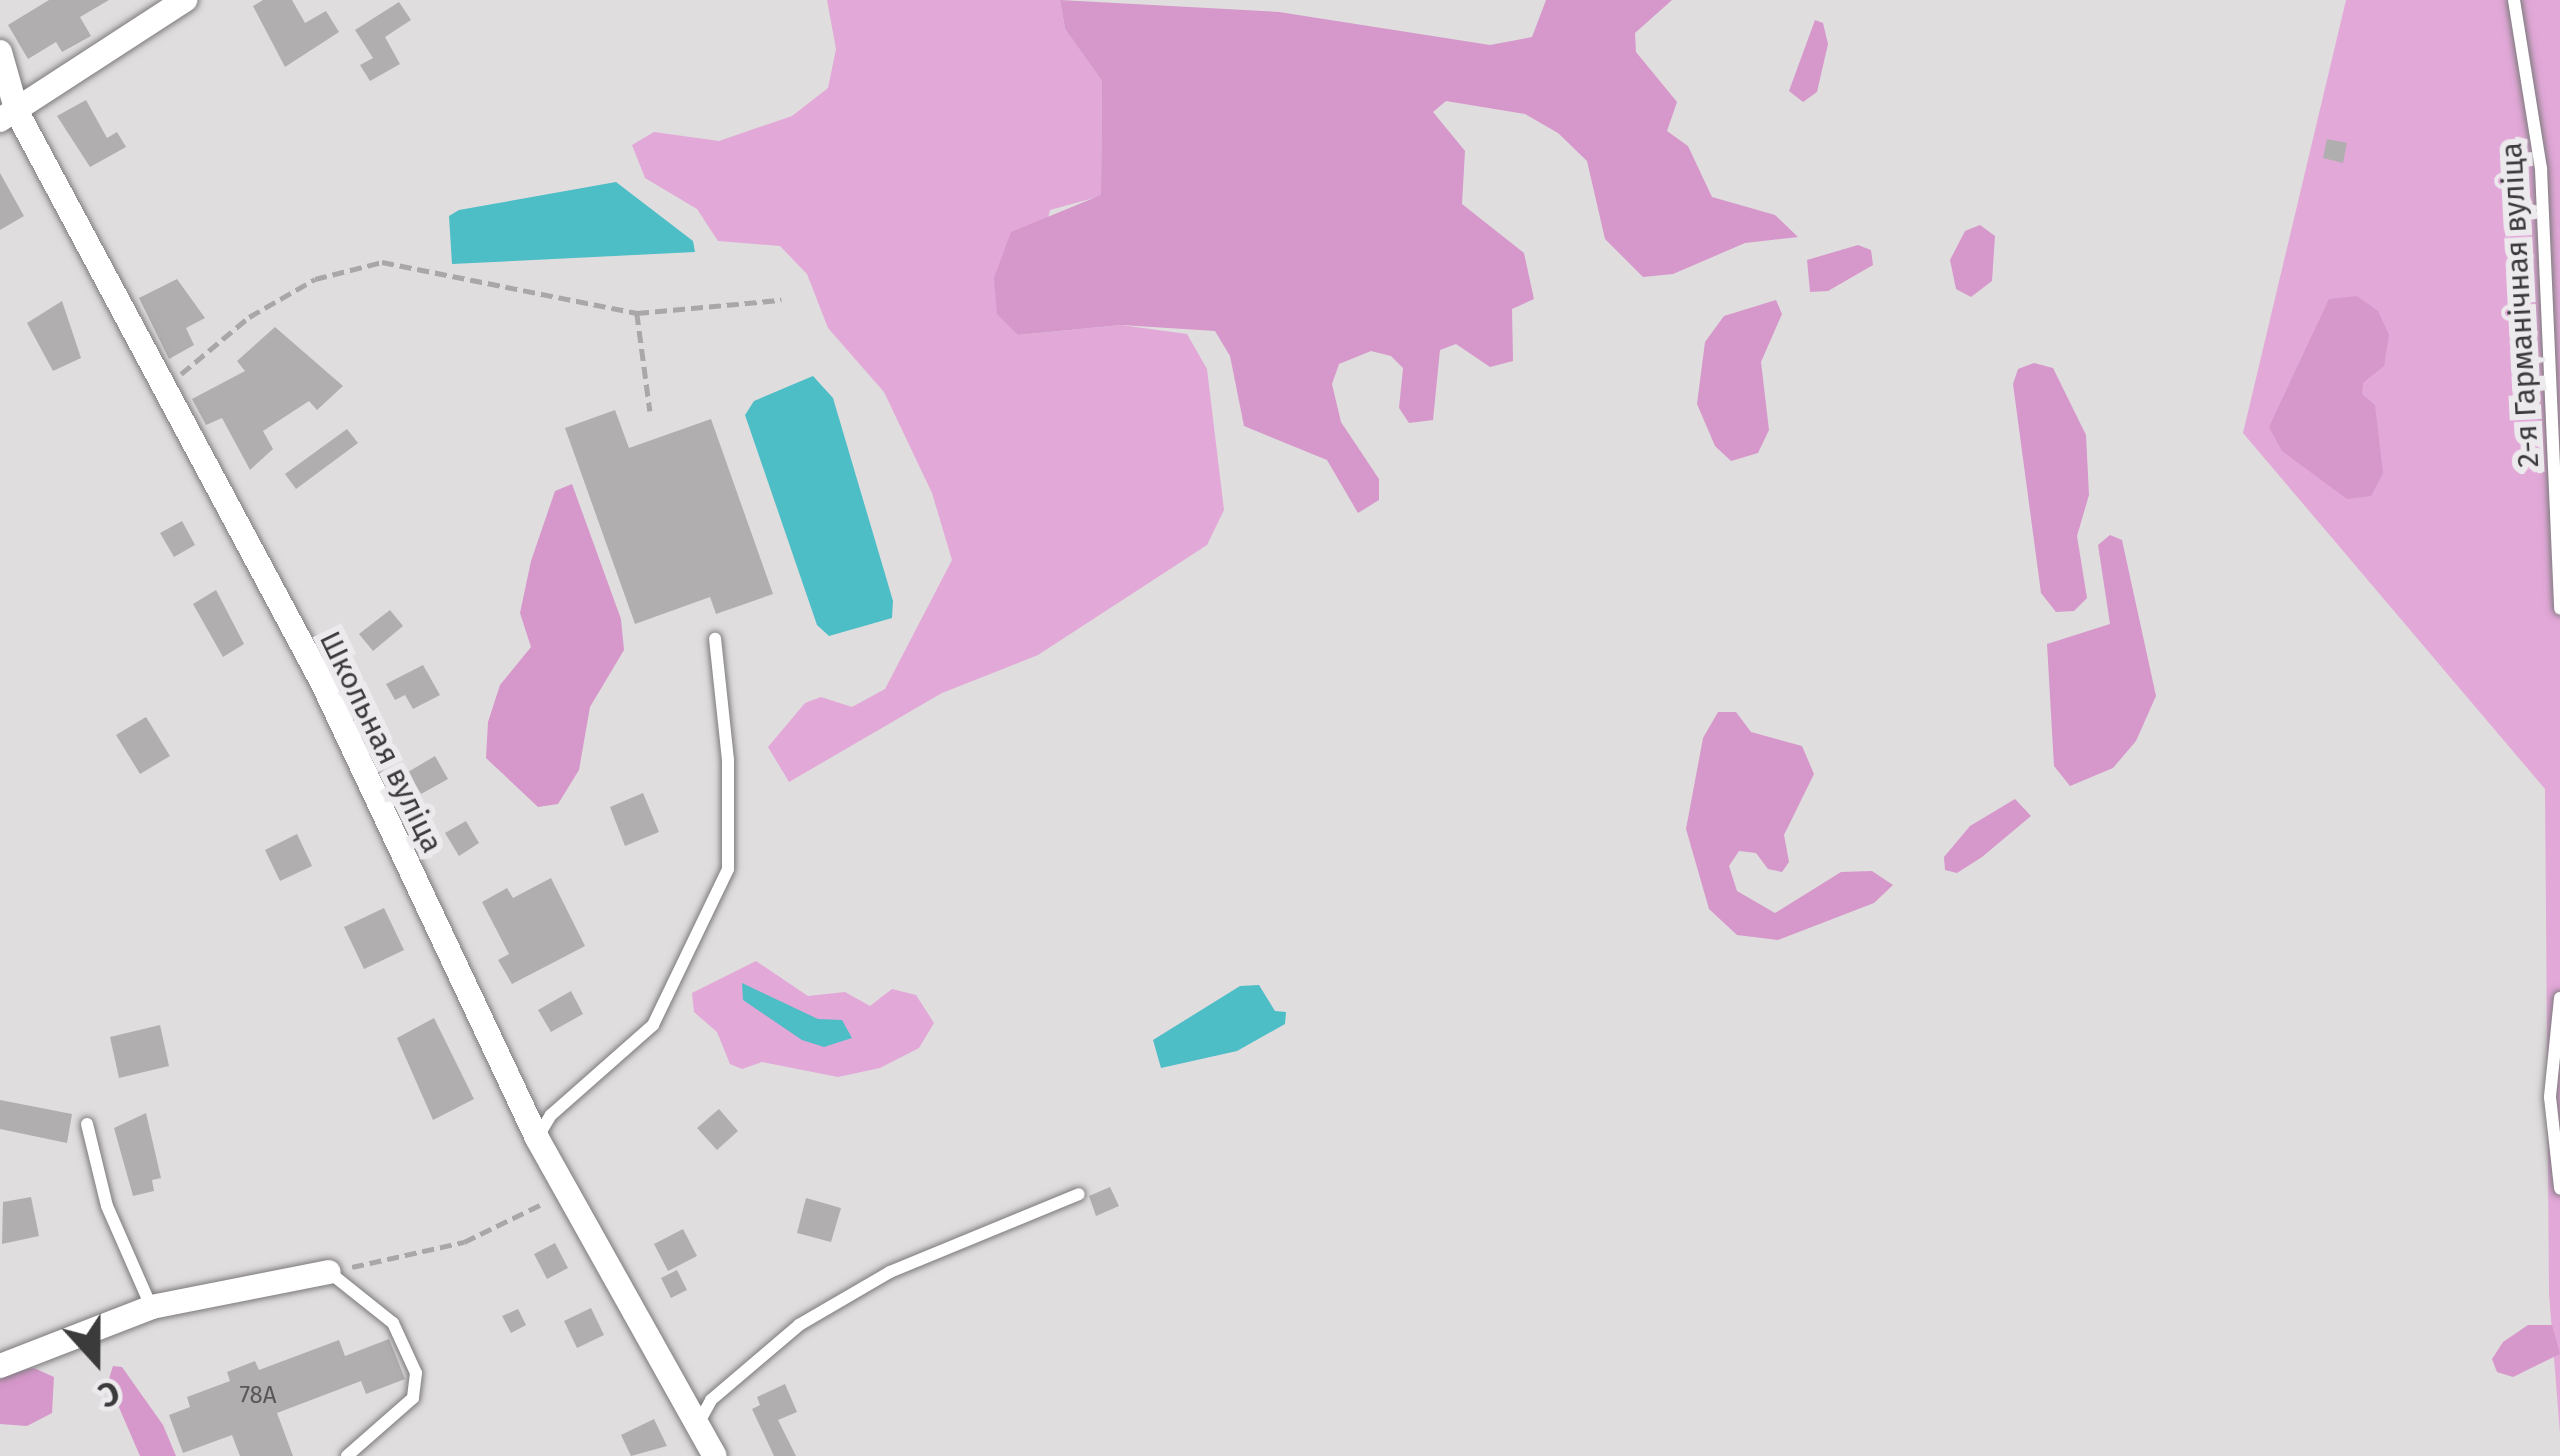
<!DOCTYPE html>
<meta charset="utf-8">
<style>
body{margin:0}
#map{position:relative;width:2560px;height:1456px;overflow:hidden;background:#e0dddf;font-family:"Fira Sans",sans-serif}
div>[style]{position:absolute}
[style*='--x']{left:calc(var(--x)*1px);top:calc(var(--y)*1px);width:calc(var(--w)*1px);rotate:calc(var(--a)*1deg)}
.green>*{inset:0;background:#e2a8d8}
.forest>*{inset:0;background:#d697cb}
.water>*{inset:0;background:#4dbdc6}
.building>*{inset:0;background:#b1aeb0}
.path>*{height:4.5px;margin-top:-2.25px;transform-origin:0;background:repeating-linear-gradient(90deg,#aaa7a9 0 12px,transparent 0 18px)}
.roads{filter:drop-shadow(0 0 3px #7c7a7c) drop-shadow(0 0 3px #7c7a7c)}
.lane>*{height:12px;margin:-6px;padding:0 6px;transform-origin:6px;border-radius:6px;background:#fff}
.street>*{height:24px;margin:-12px;padding:0 12px;transform-origin:12px;border-radius:12px;background:#fff}
span{translate:-50% -50%;white-space:nowrap;text-align:center;line-height:1.15;-webkit-text-stroke:12px #edeaed;paint-order:stroke}
.number-label{font-size:24px;color:#595859}
.number-label span{-webkit-text-stroke-width:0}
.street-label{font-size:30px;color:#3c3b3c}
.north{position:absolute;left:36px;top:1300px;width:120px;height:120px;-webkit-text-stroke:9px #edeaed;paint-order:stroke;rotate:159deg;font-size:33px;font-weight:700;line-height:48px;text-align:center;color:#3c3b3c}
.north::after{content:'';display:block;margin:auto;width:42px;height:54px;background:#3c3b3c;clip-path:polygon(50% 0,100% 100%,50% 72%,0 100%)}
</style>
<div id="map">
<div class="green">
<div style="clip-path:polygon(827px 0,1060px 0,1065px 29px,1102px 81px,1101px 196px,1050px 210px,1019px 335px,1121px 325px,1187px 334px,1207px 369px,1224px 510px,1207px 545px,1038px 655px,942px 693px,789px 782px,768px 747px,805px 703px,821px 697px,852px 707px,885px 689px,952px 560px,932px 493px,884px 392px,828px 328px,807px 274px,780px 246px,718px 241px,697px 209px,645px 178px,632px 145px,654px 132px,719px 141px,792px 116px,828px 88px,836px 49px)"></div>
<div style="clip-path:polygon(2346px 0,2560px 0,2560px 1434px,2549px 1294px,2545px 789px,2243px 433px)"></div>
<div style="clip-path:polygon(756px 961px,808px 996px,845px 992px,870px 1006px,892px 989px,916px 995px,934px 1023px,919px 1048px,880px 1068px,838px 1077px,762px 1062px,742px 1069px,730px 1064px,717px 1032px,694px 1012px,692px 993px)"></div>
</div>
<div class="forest">
<div style="clip-path:polygon(1060px 0,1279px 12px,1490px 45px,1532px 37px,1546px 0,1672px 0,1635px 33px,1636px 52px,1677px 102px,1667px 131px,1688px 146px,1712px 197px,1775px 215px,1798px 237px,1745px 243px,1673px 274px,1643px 277px,1605px 239px,1587px 161px,1558px 133px,1525px 114px,1446px 101px,1433px 112px,1465px 151px,1462px 204px,1524px 253px,1534px 299px,1512px 309px,1513px 361px,1490px 367px,1456px 344px,1440px 350px,1433px 420px,1409px 423px,1399px 408px,1403px 368px,1391px 356px,1371px 351px,1339px 364px,1332px 384px,1341px 422px,1379px 479px,1379px 500px,1358px 513px,1327px 460px,1244px 426px,1230px 356px,1215px 331px,1121px 325px,1018px 335px,997px 314px,994px 278px,1011px 232px,1101px 195px,1102px 81px,1065px 29px)"></div>
<div style="clip-path:polygon(1815px 20px,1823px 23px,1828px 44px,1817px 92px,1803px 102px,1789px 91px)"></div>
<div style="clip-path:polygon(1980px 225px,1995px 236px,1992px 281px,1971px 297px,1956px 289px,1950px 260px,1965px 231px)"></div>
<div style="clip-path:polygon(1858px 245px,1871px 250px,1873px 265px,1828px 291px,1810px 292px,1807px 260px)"></div>
<div style="clip-path:polygon(2357px 296px,2378px 311px,2389px 335px,2384px 366px,2363px 383px,2362px 394px,2375px 405px,2383px 473px,2371px 496px,2347px 499px,2282px 451px,2269px 427px,2329px 299px)"></div>
<div style="clip-path:polygon(1776px 300px,1782px 314px,1761px 362px,1769px 430px,1758px 453px,1731px 461px,1715px 446px,1697px 404px,1705px 342px,1724px 316px)"></div>
<div style="clip-path:polygon(2034px 363px,2053px 368px,2086px 435px,2089px 495px,2077px 536px,2087px 598px,2074px 611px,2056px 612px,2041px 593px,2013px 384px,2018px 369px)"></div>
<div style="clip-path:polygon(572px 484px,621px 619px,624px 650px,590px 707px,579px 770px,558px 804px,538px 807px,486px 758px,488px 722px,500px 685px,531px 647px,520px 613px,531px 561px,555px 491px)"></div>
<div style="clip-path:polygon(2110px 535px,2122px 540px,2156px 696px,2136px 741px,2113px 768px,2070px 786px,2054px 766px,2047px 644px,2110px 624px,2098px 545px)"></div>
<div style="clip-path:polygon(1718px 712px,1736px 712px,1751px 732px,1802px 746px,1814px 774px,1784px 835px,1789px 862px,1782px 872px,1768px 869px,1756px 853px,1739px 851px,1729px 866px,1737px 891px,1775px 913px,1841px 872px,1872px 871px,1893px 885px,1874px 903px,1778px 940px,1737px 935px,1709px 909px,1686px 829px,1703px 738px)"></div>
<div style="clip-path:polygon(2015px 799px,2031px 816px,1982px 857px,1957px 873px,1945px 870px,1944px 857px,1970px 826px)"></div>
<div style="clip-path:polygon(2528px 1325px,2552px 1325px,2560px 1354px,2513px 1377px,2497px 1372px,2492px 1359px,2503px 1342px)"></div>
<div style="clip-path:polygon(113px 1366px,122px 1367px,163px 1425px,176px 1456px,140px 1456px,108px 1382px)"></div>
<div style="clip-path:polygon(34px 1368px,54px 1377px,52px 1413px,27px 1426px,0 1424px,0 1374px)"></div>
</div>
<div class="water">
<div style="clip-path:polygon(616px 182px,693px 241px,695px 252px,452px 264px,449px 216px,459px 210px)"></div>
<div style="clip-path:polygon(813px 376px,833px 398px,893px 601px,892px 618px,829px 636px,817px 625px,745px 415px,754px 401px)"></div>
<div style="clip-path:polygon(742px 983px,818px 1019px,842px 1020px,852px 1038px,824px 1047px,802px 1040px,743px 1000px)"></div>
<div style="clip-path:polygon(1259px 985px,1275px 1011px,1286px 1012px,1285px 1024px,1237px 1051px,1161px 1068px,1153px 1040px,1240px 986px)"></div>
</div>
<div class="building">
<div style="clip-path:polygon(49px 0,109px 0,80px 17px,91px 36px,62px 52px,56px 42px,28px 59px,8px 25px)"></div>
<div style="clip-path:polygon(263px 0,292px 0,305px 23px,326px 11px,339px 32px,285px 67px,253px 6px)"></div>
<div style="clip-path:polygon(399px 2px,411px 20px,385px 37px,400px 64px,370px 81px,360px 65px,373px 58px,355px 30px)"></div>
<div style="clip-path:polygon(86px 100px,107px 138px,117px 132px,126px 147px,90px 167px,57px 116px)"></div>
<div style="clip-path:polygon(2327px 139px,2347px 143px,2343px 163px,2323px 158px)"></div>
<div style="clip-path:polygon(0 173px,24px 216px,0 230px)"></div>
<div style="clip-path:polygon(177px 279px,205px 318px,186px 328px,194px 345px,169px 359px,139px 298px)"></div>
<div style="clip-path:polygon(62px 301px,81px 358px,53px 371px,27px 323px)"></div>
<div style="clip-path:polygon(275px 327px,343px 386px,317px 410px,309px 401px,263px 431px,273px 449px,250px 470px,222px 418px,206px 425px,192px 399px,245px 371px,237px 361px)"></div>
<div style="clip-path:polygon(615px 410px,629px 448px,711px 419px,773px 594px,716px 614px,710px 597px,635px 624px,565px 428px)"></div>
<div style="clip-path:polygon(347px 429px,358px 443px,296px 489px,285px 474px)"></div>
<div style="clip-path:polygon(182px 521px,195px 545px,174px 557px,160px 533px)"></div>
<div style="clip-path:polygon(216px 590px,244px 644px,223px 657px,193px 604px)"></div>
<div style="clip-path:polygon(390px 610px,403px 626px,373px 651px,359px 634px)"></div>
<div style="clip-path:polygon(423px 665px,440px 695px,413px 709px,405px 695px,395px 700px,386px 684px)"></div>
<div style="clip-path:polygon(146px 717px,170px 756px,140px 774px,116px 735px)"></div>
<div style="clip-path:polygon(435px 756px,448px 779px,421px 794px,408px 772px)"></div>
<div style="clip-path:polygon(643px 793px,659px 832px,625px 846px,610px 807px)"></div>
<div style="clip-path:polygon(466px 821px,479px 843px,459px 856px,445px 833px)"></div>
<div style="clip-path:polygon(297px 834px,312px 866px,280px 881px,265px 850px)"></div>
<div style="clip-path:polygon(551px 878px,585px 946px,512px 984px,498px 960px,509px 954px,482px 902px,507px 888px,513px 898px)"></div>
<div style="clip-path:polygon(384px 908px,404px 950px,364px 969px,344px 927px)"></div>
<div style="clip-path:polygon(571px 991px,583px 1014px,551px 1032px,538px 1010px)"></div>
<div style="clip-path:polygon(434px 1018px,474px 1099px,433px 1120px,397px 1038px)"></div>
<div style="clip-path:polygon(160px 1025px,169px 1066px,119px 1078px,110px 1037px)"></div>
<div style="clip-path:polygon(0 1100px,72px 1114px,67px 1143px,0 1129px)"></div>
<div style="clip-path:polygon(719px 1109px,738px 1131px,717px 1150px,697px 1128px)"></div>
<div style="clip-path:polygon(146px 1113px,161px 1178px,152px 1180px,154px 1191px,133px 1196px,114px 1128px)"></div>
<div style="clip-path:polygon(1110px 1187px,1119px 1206px,1096px 1216px,1089px 1196px)"></div>
<div style="clip-path:polygon(31px 1197px,39px 1236px,2px 1244px,3px 1202px)"></div>
<div style="clip-path:polygon(806px 1198px,841px 1208px,831px 1242px,797px 1233px)"></div>
<div style="clip-path:polygon(683px 1229px,697px 1256px,668px 1271px,654px 1244px)"></div>
<div style="clip-path:polygon(555px 1243px,568px 1268px,547px 1279px,534px 1254px)"></div>
<div style="clip-path:polygon(677px 1270px,687px 1290px,671px 1298px,661px 1278px)"></div>
<div style="clip-path:polygon(591px 1308px,604px 1335px,577px 1348px,564px 1321px)"></div>
<div style="clip-path:polygon(518px 1309px,526px 1325px,511px 1333px,502px 1316px)"></div>
<div style="clip-path:polygon(389px 1339px,405px 1379px,366px 1394px,361px 1381px,277px 1413px,293px 1456px,240px 1456px,232px 1435px,183px 1453px,169px 1415px,190px 1407px,187px 1397px,230px 1381px,227px 1372px,255px 1361px,259px 1370px,339px 1340px,345px 1356px)"></div>
<div style="clip-path:polygon(785px 1384px,797px 1412px,778px 1420px,796px 1456px,774px 1456px,752px 1409px,760px 1405px,757px 1397px)"></div>
<div style="clip-path:polygon(654px 1419px,667px 1446px,631px 1456px,621px 1435px)"></div>
</div>
<div class="path">
<div style="--x:637;--y:313;--w:99;--a:82.4"></div>
<div style="--x:181;--y:374;--w:89;--a:-40"></div>
<div style="--x:249;--y:317;--w:76;--a:-29.9"></div>
<div style="--x:315;--y:279;--w:69;--a:-14.2"></div>
<div style="--x:382;--y:262;--w:260;--a:11.3"></div>
<div style="--x:637;--y:313;--w:145;--a:-5.2"></div>
<div style="--x:352;--y:1267;--w:115;--a:-12.6"></div>
<div style="--x:464;--y:1242;--w:89;--a:-26"></div>
</div>
<div class="roads">
<div class="lane">
<div style="--x:2514;--y:0;--w:171;--a:80.9"></div>
<div style="--x:2541;--y:169;--w:440;--a:87.5"></div>
<div style="--x:2560;--y:998;--w:100;--a:95.8"></div>
<div style="--x:2550;--y:1097;--w:92;--a:83.7"></div>
<div style="--x:87;--y:1124;--w:84;--a:76.3"></div>
<div style="--x:107;--y:1206;--w:109;--a:66.3"></div>
<div style="--x:537;--y:1138;--w:27;--a:-59"></div>
<div style="--x:551;--y:1115;--w:136;--a:-41.4"></div>
<div style="--x:653;--y:1025;--w:173;--a:-64.3"></div>
<div style="--x:728;--y:869;--w:109;--a:-90"></div>
<div style="--x:728;--y:760;--w:122;--a:-96.1"></div>
<div style="--x:329;--y:1272;--w:82;--a:38.6"></div>
<div style="--x:393;--y:1323;--w:55;--a:65.3"></div>
<div style="--x:416;--y:1373;--w:25;--a:97"></div>
<div style="--x:413;--y:1398;--w:88;--a:138.7"></div>
<div style="--x:699;--y:1422;--w:25;--a:-61"></div>
<div style="--x:711;--y:1400;--w:116;--a:-40.4"></div>
<div style="--x:799;--y:1325;--w:105;--a:-30.2"></div>
<div style="--x:890;--y:1272;--w:204;--a:-22.4"></div>
</div>
<div class="street">
<div style="--x:0;--y:52;--w:62;--a:74.2"></div>
<div style="--x:17;--y:112;--w:649;--a:61.85"></div>
<div style="--x:323;--y:684;--w:502;--a:64.76"></div>
<div style="--x:537;--y:1138;--w:364;--a:60.8"></div>
<div style="--x:0;--y:120;--w:221;--a:-33"></div>
<div style="--x:0;--y:1366;--w:163;--a:-21.2"></div>
<div style="--x:152;--y:1307;--w:180;--a:-11.2"></div>
</div>
</div>
<div class="number-label">
<span style="left:258px;top:1396px">78А</span>
</div>
<div class="street-label">
<span style="left:2520px;top:305px;rotate:-93deg">2-я Гарманічная вуліца</span>
<span style="left:381px;top:742px;rotate:64deg">Школьная вуліца</span>
</div>
<div class="north">С</div>
</div>
